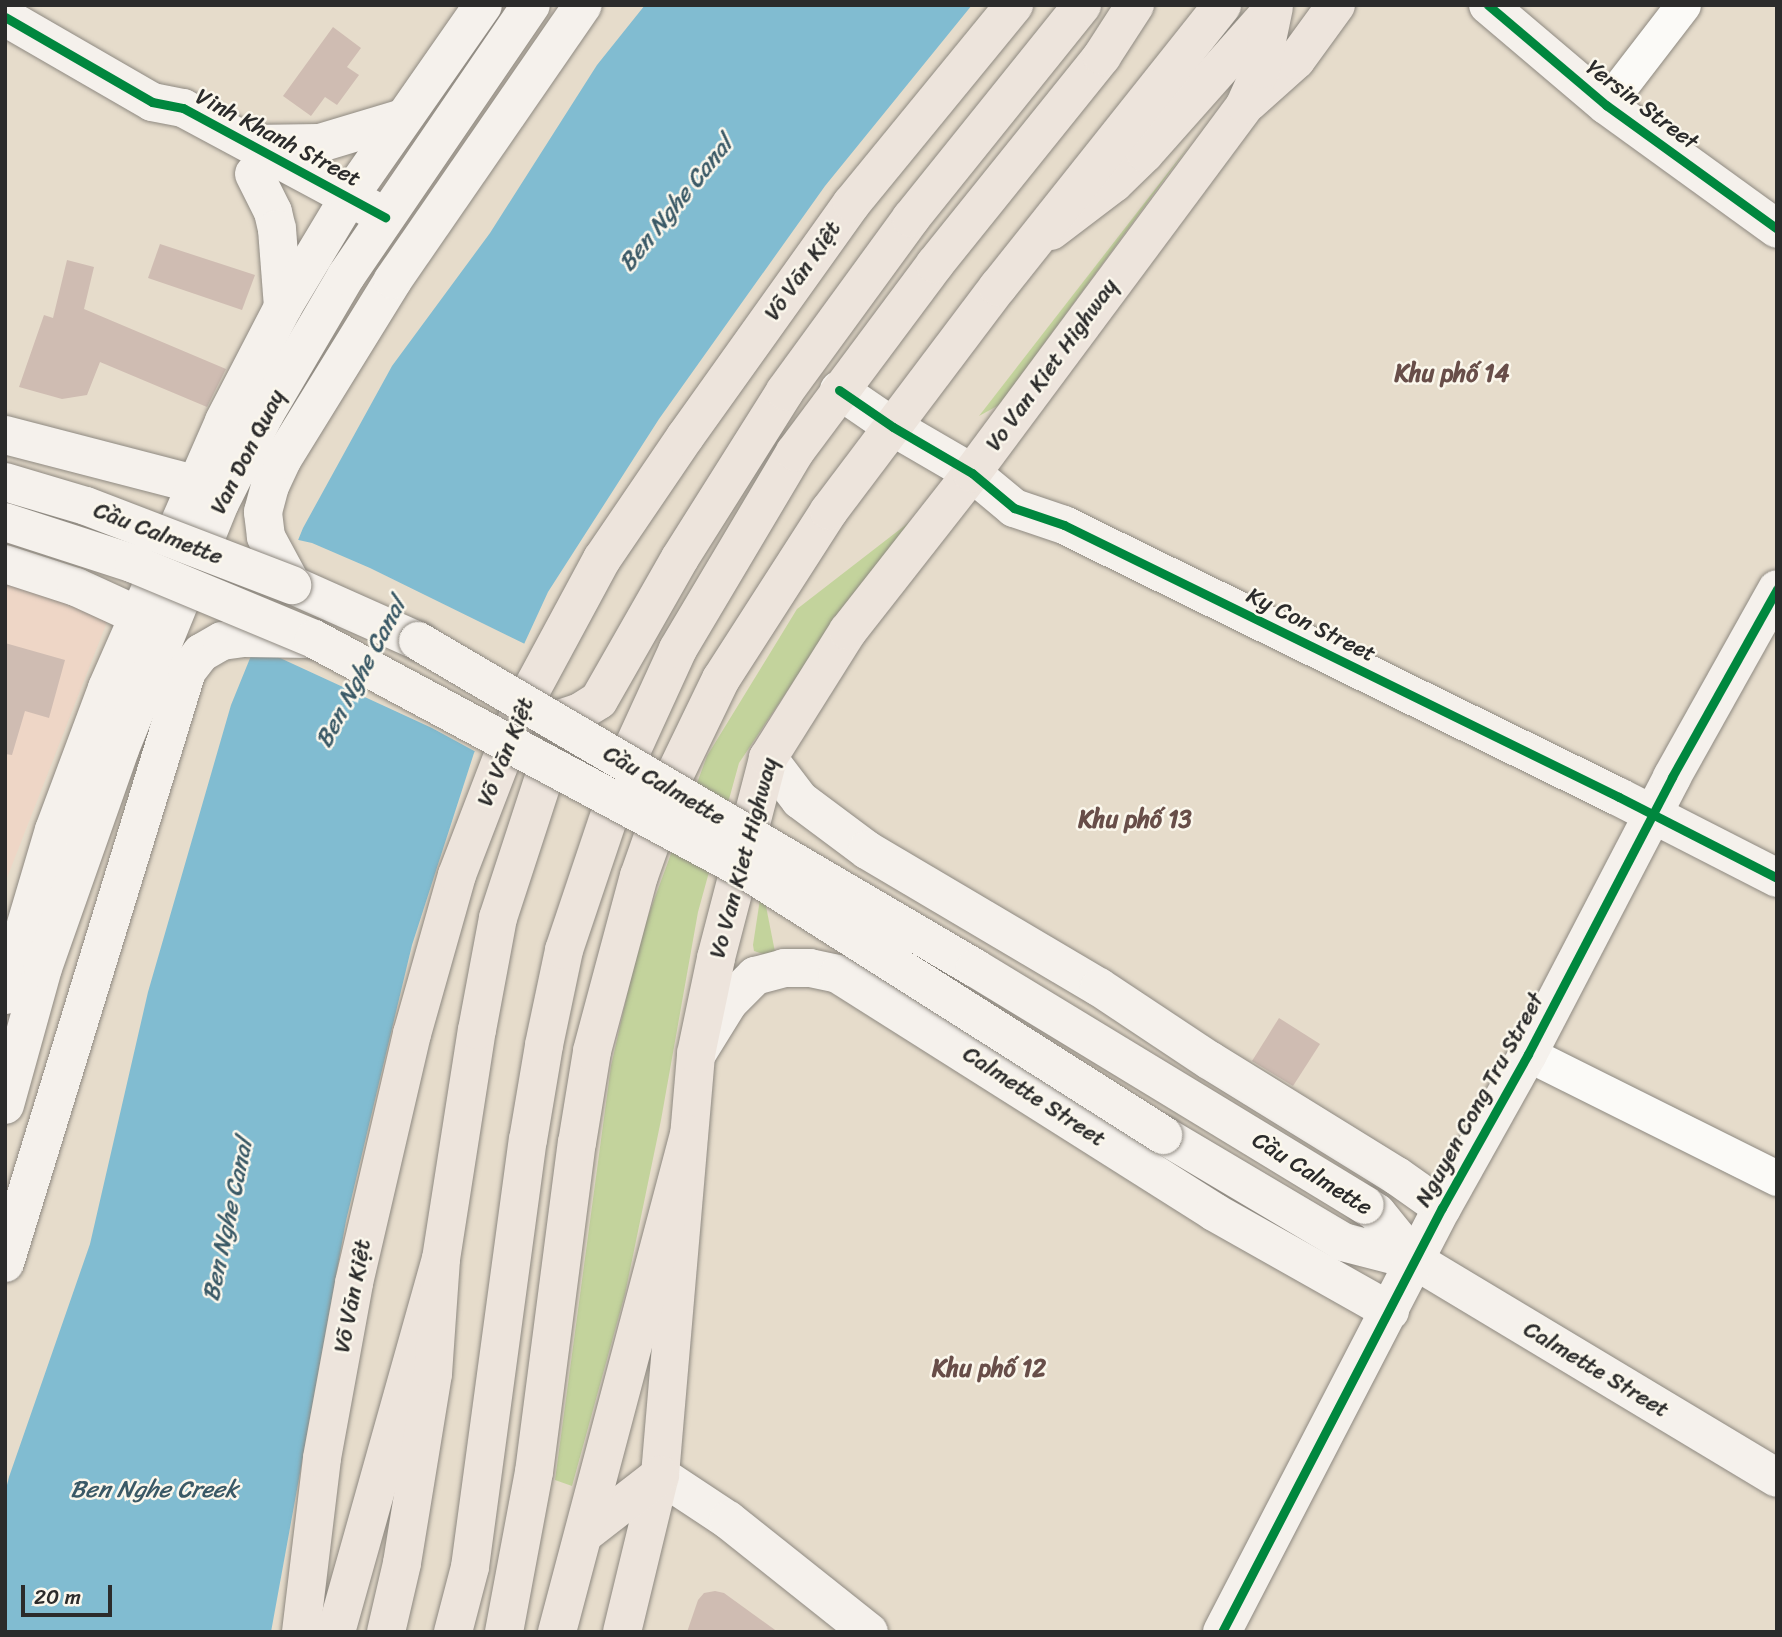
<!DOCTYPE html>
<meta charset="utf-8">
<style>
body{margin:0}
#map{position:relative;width:1782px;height:1637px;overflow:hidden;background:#e6dccb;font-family:Sriracha,sans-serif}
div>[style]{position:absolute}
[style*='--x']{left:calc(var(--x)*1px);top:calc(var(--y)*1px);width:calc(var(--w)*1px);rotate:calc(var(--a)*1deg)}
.built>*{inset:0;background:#eed6c6}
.green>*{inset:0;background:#c3d39c}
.water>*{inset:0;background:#81bcd1}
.pier>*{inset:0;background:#e6dccb}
.building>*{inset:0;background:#cfbcb2}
.roads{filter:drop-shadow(0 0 2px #8e8981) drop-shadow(0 0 2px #8e8981)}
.street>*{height:35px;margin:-17.5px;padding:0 17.5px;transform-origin:17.5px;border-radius:17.5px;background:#fbfaf7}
.secondary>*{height:38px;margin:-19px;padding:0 19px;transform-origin:19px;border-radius:19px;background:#f5f1ec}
.primary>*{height:38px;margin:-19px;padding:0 19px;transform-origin:19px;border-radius:19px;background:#ede4dc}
.highway>*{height:38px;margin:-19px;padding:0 19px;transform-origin:19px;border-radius:19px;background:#ede4dc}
.bridges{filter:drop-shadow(0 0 2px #8e8981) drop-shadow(0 0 2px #8e8981)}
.secondary-bridge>*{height:38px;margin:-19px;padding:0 19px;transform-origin:19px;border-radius:19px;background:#f5f1ec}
.cycleway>*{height:9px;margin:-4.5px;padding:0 4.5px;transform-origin:4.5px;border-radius:4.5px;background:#00873e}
span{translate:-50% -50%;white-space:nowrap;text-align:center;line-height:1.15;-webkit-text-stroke:5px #fbf7ec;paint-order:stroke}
.street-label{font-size:23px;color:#2b2b2b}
.water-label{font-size:24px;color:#3a5966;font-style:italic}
.neighbourhood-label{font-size:24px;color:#684e49;font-weight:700}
.frame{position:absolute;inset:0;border:7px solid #2b2b2b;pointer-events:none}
.scale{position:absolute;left:21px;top:1585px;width:91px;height:32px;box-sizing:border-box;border:4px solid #2b2b2b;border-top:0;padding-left:9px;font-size:21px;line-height:24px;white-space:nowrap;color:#2b2b2b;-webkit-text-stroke:5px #fbf7ec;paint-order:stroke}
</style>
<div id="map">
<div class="built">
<div style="clip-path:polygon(5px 577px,92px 602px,107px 622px,5px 883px)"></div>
</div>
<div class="green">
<div style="clip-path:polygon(1191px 143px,999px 405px,979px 416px)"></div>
<div style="clip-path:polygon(912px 520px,832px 624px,739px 763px,698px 912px,661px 1120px,625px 1294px,572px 1486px,555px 1480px,611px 1066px,640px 938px,707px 756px,797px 609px)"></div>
<div style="clip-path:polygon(762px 886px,775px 952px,763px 954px,754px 951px,753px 945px)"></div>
</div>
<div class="water">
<div style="clip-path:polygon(645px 5px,972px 5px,825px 186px,659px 419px,548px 592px,474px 753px,412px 945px,346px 1221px,271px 1632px,5px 1632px,5px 1493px,9px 1477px,90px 1244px,148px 992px,231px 705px,303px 528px,392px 366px,490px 233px,597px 65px)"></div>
</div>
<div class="pier">
<div style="clip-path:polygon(294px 539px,312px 543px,370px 568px,527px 645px,478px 753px,432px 728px,252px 645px)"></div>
</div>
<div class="building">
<div style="clip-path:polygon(333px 27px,361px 48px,347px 67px,359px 75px,337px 105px,325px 97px,311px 116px,283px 96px)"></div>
<div style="clip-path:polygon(160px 244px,255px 275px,242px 310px,148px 278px)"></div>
<div style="clip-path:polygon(67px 260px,94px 267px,84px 309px,226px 369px,207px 407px,100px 362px,87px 395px,62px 399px,19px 387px,44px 315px,53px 318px)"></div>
<div style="clip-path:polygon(5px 643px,65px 660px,49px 718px,25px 711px,12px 755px,5px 754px)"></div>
<div style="clip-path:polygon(1279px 1018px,1320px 1044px,1293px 1086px,1252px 1061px)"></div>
<div style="clip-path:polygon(715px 1591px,724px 1593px,778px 1632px,687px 1632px,698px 1600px,704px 1593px)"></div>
</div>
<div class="roads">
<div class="street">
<div style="--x:1606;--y:105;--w:126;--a:-52.4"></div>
<div style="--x:1528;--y:1054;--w:278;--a:26.5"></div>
</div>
<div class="secondary">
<div style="--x:1488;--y:5;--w:155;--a:40.3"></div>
<div style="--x:1606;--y:105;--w:211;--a:35.9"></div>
<div style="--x:5;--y:17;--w:170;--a:30"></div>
<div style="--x:152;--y:102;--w:32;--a:11"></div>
<div style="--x:183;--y:108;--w:213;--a:28.2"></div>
<div style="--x:252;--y:144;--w:68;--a:-0.8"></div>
<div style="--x:320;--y:143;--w:87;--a:-16.8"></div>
<div style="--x:254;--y:174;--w:42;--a:63.4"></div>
<div style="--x:273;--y:212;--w:17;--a:77"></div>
<div style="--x:277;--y:229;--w:78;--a:85.6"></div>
<div style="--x:839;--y:390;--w:65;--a:34.4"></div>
<div style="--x:893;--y:427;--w:91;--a:30.2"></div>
<div style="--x:972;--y:473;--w:55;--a:39.8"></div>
<div style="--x:1014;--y:508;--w:53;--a:18.8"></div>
<div style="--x:1064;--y:525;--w:618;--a:26.11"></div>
<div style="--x:1619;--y:797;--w:178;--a:27.1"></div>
<div style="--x:5;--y:435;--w:196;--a:14.5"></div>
<div style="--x:5;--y:564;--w:75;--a:17.9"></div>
<div style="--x:76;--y:587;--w:67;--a:24.7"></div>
<div style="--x:418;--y:641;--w:138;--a:-156"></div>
<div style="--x:292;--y:585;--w:55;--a:-118.4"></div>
<div style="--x:266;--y:537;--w:25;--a:-97"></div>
<div style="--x:263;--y:512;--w:27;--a:-75"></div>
<div style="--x:270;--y:486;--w:29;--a:-65"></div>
<div style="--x:282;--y:460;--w:211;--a:-58.3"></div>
<div style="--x:393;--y:280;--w:334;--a:-55.4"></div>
<div style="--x:768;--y:758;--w:53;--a:52.7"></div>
<div style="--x:800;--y:800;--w:84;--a:36.7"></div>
<div style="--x:867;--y:850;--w:269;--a:30.6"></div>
<div style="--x:1099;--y:987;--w:132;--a:33.6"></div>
<div style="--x:1209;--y:1060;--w:221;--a:31.7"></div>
<div style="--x:1397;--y:1176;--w:55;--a:35.4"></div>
<div style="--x:5;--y:995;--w:172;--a:-73.5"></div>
<div style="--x:54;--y:830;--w:152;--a:-69.5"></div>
<div style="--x:107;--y:688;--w:292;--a:-66.3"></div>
<div style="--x:224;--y:421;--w:128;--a:-62.6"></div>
<div style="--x:283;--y:307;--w:128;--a:-59"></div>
<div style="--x:349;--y:197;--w:234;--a:-55.1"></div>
<div style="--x:698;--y:1052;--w:59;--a:-58.2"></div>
<div style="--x:729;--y:1002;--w:37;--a:-45"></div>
<div style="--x:755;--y:976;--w:30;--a:-15"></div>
<div style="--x:784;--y:968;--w:26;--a:0"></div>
<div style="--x:810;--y:968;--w:29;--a:12"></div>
<div style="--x:838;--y:974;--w:445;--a:32.3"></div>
<div style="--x:1214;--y:1212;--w:202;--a:29.4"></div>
<div style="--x:5;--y:1105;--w:142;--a:-74.5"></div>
<div style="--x:43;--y:968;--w:232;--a:-70.6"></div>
<div style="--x:120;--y:749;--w:266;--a:-67.9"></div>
<div style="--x:220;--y:503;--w:100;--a:-63.2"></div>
<div style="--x:265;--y:414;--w:160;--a:-59.6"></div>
<div style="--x:346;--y:276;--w:328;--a:-55.7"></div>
<div style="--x:1163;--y:1135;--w:209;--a:30.7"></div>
<div style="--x:1343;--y:1242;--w:75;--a:14.6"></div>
<div style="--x:1416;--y:1261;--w:421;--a:31"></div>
<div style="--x:1365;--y:1205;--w:14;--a:34"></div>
<div style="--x:1377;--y:1213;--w:62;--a:50.9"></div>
<div style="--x:5;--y:1263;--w:619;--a:-72.91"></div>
<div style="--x:187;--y:671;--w:23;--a:-52"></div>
<div style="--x:201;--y:653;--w:24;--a:-30"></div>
<div style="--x:222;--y:641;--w:22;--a:-8"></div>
<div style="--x:244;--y:638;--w:68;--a:0.8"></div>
<div style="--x:660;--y:1475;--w:82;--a:33.5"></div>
<div style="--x:728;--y:1520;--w:180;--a:38.5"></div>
<div style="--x:1222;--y:1632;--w:478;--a:-62.6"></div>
<div style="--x:1442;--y:1208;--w:176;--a:-60.8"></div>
<div style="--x:1528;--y:1054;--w:312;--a:-62.5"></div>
<div style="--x:1672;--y:777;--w:215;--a:-60.8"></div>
</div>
<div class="primary">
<div style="--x:1249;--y:102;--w:63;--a:-41.8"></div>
<div style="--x:1296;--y:60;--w:68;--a:-54"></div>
<div style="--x:1051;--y:231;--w:79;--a:-37.3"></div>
<div style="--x:1114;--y:183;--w:43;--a:-44.1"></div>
<div style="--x:1145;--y:153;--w:188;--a:-48.4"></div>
<div style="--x:301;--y:1632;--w:175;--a:-83.1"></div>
<div style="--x:322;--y:1458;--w:178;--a:-79.6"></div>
<div style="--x:354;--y:1283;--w:256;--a:-76.9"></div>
<div style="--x:412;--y:1034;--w:165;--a:-74.2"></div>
<div style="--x:457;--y:875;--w:176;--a:-69"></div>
<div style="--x:520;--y:711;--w:173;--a:-61.7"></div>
<div style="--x:602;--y:559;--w:148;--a:-55.8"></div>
<div style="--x:685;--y:437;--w:287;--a:-54.5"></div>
<div style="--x:852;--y:203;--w:256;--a:-50.7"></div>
<div style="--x:336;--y:1632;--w:387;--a:-74.3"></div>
<div style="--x:441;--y:1259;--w:232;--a:-81.1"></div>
<div style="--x:477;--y:1030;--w:114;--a:-79.4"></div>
<div style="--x:498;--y:918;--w:161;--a:-71.9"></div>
<div style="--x:622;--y:1632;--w:162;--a:-76.4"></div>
<div style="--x:660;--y:1475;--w:423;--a:-85.1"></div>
<div style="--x:696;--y:1054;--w:98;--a:-78.2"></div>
<div style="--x:716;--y:958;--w:207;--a:-75.4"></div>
<div style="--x:768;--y:758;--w:150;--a:-57.8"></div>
<div style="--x:848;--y:631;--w:201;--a:-51.9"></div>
<div style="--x:972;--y:473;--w:458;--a:-53.4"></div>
<div style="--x:1245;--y:105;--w:39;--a:-66"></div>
<div style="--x:1261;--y:69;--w:63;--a:-78.2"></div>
</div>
<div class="highway">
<div style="--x:553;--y:721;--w:28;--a:-18"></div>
<div style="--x:580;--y:712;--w:22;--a:-32"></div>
<div style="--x:599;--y:700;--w:163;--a:-60.3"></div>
<div style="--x:680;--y:558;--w:197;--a:-57.8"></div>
<div style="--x:785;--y:391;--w:214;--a:-53.9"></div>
<div style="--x:911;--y:218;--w:273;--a:-51.2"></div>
<div style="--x:584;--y:1534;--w:96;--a:-37.8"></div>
<div style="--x:386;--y:1632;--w:71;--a:-76.9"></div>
<div style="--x:402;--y:1563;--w:192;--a:-80.7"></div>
<div style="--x:433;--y:1374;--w:115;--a:-86"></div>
<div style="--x:453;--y:1632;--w:67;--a:-75.3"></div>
<div style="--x:470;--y:1567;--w:431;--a:-82.3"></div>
<div style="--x:528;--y:1140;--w:96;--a:-80.4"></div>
<div style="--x:544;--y:1045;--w:97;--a:-78.1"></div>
<div style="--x:564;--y:950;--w:207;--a:-71.4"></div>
<div style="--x:630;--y:754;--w:115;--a:-65.4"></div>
<div style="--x:678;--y:649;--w:229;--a:-59.3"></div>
<div style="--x:795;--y:452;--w:234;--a:-53.3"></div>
<div style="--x:935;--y:264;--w:267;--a:-51.2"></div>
<div style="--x:1102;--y:56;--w:61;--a:-57.1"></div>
<div style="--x:504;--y:1632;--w:163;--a:-79.4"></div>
<div style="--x:534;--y:1472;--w:332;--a:-82.6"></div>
<div style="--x:577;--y:1143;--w:93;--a:-80.7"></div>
<div style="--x:592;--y:1051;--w:181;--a:-75"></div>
<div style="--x:639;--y:876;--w:108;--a:-70.6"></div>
<div style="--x:675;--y:774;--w:106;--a:-64.2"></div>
<div style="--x:721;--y:679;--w:200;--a:-57.3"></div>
<div style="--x:829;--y:511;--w:281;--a:-53"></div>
<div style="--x:998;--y:287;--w:360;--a:-51.5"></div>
<div style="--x:557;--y:1632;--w:515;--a:-75.15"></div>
</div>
</div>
<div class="bridges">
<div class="secondary-bridge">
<div style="--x:5;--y:482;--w:84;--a:16.5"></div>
<div style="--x:86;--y:506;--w:221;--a:21"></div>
<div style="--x:5;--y:522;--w:136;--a:18"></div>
<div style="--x:134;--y:564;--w:195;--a:22.6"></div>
<div style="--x:314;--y:639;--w:491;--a:28.2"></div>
<div style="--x:747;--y:871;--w:493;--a:32.4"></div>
<div style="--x:418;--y:641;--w:646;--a:30.42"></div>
<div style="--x:975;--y:968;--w:456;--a:31.3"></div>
</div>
</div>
<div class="cycleway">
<div style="--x:1488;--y:5;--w:155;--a:40.3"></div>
<div style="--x:1606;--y:105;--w:211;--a:35.9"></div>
<div style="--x:5;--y:17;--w:170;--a:30"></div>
<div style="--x:152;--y:102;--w:32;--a:11"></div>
<div style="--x:183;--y:108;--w:230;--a:28.4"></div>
<div style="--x:839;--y:390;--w:65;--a:34.4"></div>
<div style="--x:893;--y:427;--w:91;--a:30.2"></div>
<div style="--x:972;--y:473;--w:55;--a:39.8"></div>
<div style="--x:1014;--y:508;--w:53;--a:18.8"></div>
<div style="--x:1064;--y:525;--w:618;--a:26.11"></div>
<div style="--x:1619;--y:797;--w:178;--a:27.1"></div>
<div style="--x:1222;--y:1632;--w:478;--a:-62.6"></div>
<div style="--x:1442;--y:1208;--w:176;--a:-60.8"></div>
<div style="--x:1528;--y:1054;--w:312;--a:-62.5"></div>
<div style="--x:1672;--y:777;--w:215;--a:-60.8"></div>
</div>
<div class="street-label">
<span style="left:1642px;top:105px;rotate:37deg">Yersin Street</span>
<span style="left:278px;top:138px;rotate:28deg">Vinh Khanh Street</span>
<span style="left:803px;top:271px;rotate:-55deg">Võ Văn Kiệt</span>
<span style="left:1052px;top:365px;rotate:-54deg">Vo Van Kiet Highway</span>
<span style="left:248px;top:452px;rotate:-63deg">Van Don Quay</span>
<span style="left:158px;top:534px;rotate:21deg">Cầu Calmette</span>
<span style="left:1311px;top:625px;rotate:26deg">Ky Con Street</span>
<span style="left:506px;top:752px;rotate:-68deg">Võ Văn Kiệt</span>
<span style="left:664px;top:786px;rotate:30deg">Cầu Calmette</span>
<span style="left:744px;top:858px;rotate:-75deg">Vo Van Kiet Highway</span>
<span style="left:1034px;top:1097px;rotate:33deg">Calmette Street</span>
<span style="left:1480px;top:1100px;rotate:-61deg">Nguyen Cong Tru Street</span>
<span style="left:1312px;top:1174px;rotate:32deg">Cầu Calmette</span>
<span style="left:353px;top:1296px;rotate:-79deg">Võ Văn Kiệt</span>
<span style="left:1596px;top:1370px;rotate:31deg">Calmette Street</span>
</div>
<div class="water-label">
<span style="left:676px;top:204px;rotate:-51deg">Ben Nghe Canal</span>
<span style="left:361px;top:673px;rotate:-62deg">Ben Nghe Canal</span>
<span style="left:228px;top:1220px;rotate:-78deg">Ben Nghe Canal</span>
<span style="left:154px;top:1490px">Ben Nghe Creek</span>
</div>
<div class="neighbourhood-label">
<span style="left:1452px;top:374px">Khu phố 14</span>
<span style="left:1135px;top:820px">Khu phố 13</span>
<span style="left:989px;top:1369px">Khu phố 12</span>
</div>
<div class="frame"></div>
<div class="scale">20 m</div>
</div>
